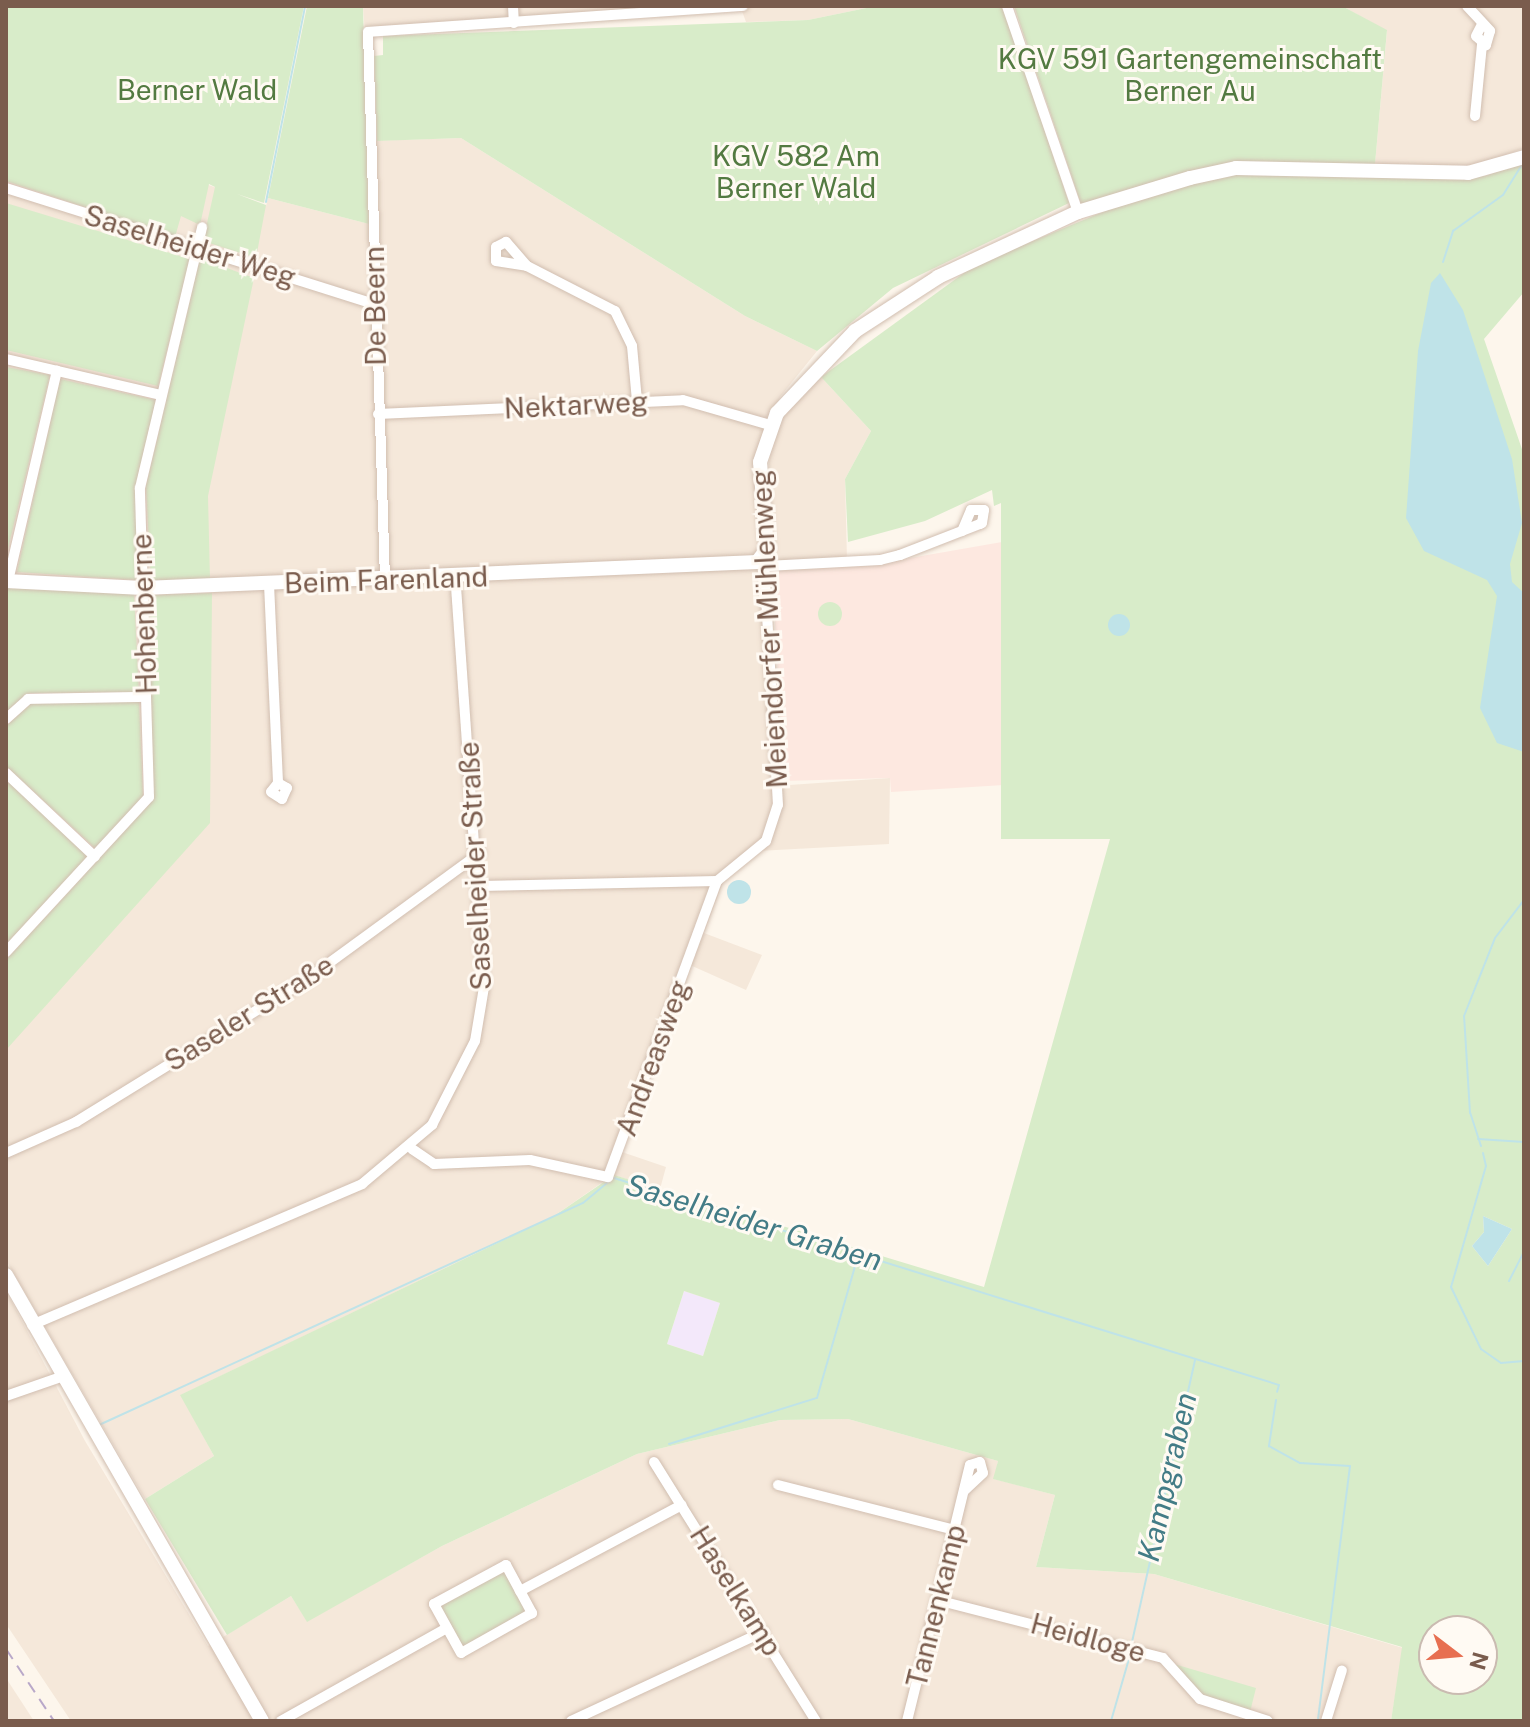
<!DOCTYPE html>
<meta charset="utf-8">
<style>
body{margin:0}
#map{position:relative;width:1530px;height:1727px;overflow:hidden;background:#fdf6ec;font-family:"Public Sans",sans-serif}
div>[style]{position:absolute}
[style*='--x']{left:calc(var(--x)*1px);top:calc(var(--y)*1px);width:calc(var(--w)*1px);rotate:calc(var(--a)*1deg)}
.residential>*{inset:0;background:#f5e8da}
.commercial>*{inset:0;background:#fde8e0}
.education>*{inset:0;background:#f3e8fa}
.green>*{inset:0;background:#d8ecc9}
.round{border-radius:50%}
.water>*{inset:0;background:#bfe3e8}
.stream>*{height:2px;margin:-1px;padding:0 1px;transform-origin:1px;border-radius:1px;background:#bfe3e8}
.roads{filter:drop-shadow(0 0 2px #d1beb0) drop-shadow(0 0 2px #d1beb0)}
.street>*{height:10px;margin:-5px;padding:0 5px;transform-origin:5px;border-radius:5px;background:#fff}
.secondary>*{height:14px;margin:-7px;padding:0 7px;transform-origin:7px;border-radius:7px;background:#fff}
.rail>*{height:2px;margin-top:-1px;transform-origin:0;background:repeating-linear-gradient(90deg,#b9a8c9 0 12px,transparent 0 20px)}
span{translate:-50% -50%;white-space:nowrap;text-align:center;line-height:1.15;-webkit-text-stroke:6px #fffaf3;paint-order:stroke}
.park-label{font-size:28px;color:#537a41}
.street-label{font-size:28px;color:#7a5c4d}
.water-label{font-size:30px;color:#437c86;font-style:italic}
.frame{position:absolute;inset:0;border:8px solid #7a5c4d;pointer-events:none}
.north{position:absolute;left:1418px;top:1615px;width:80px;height:80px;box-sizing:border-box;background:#fffaf3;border:2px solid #cabbb1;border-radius:50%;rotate:106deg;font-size:22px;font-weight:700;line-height:32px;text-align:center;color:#7a5c4d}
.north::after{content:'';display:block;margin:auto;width:28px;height:36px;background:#e76f51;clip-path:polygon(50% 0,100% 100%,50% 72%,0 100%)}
</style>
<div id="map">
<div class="residential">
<div style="clip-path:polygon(363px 6px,876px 6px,808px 20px,746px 22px,742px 11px,365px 34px)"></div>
<div style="clip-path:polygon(1342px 6px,1524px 6px,1524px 148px,1477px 166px,1375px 164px,1387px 31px)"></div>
<div style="clip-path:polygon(6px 111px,266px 206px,268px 198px,369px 224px,368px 141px,461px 138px,745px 316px,817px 351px,780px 397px,760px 461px,775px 786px,890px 778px,889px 844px,758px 851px,723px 882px,704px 933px,762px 955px,746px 990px,690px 965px,622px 1152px,666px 1167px,660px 1189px,613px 1175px,554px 1216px,181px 1395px,214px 1456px,145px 1499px,6px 1260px)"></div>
<div style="clip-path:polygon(821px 377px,871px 431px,845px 479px,847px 560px,773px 564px,769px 462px,776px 428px,795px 388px)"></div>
<div style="clip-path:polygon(6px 1291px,85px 1441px,208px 1646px,291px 1596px,307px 1621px,442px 1546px,637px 1454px,780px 1420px,848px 1419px,998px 1461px,994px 1479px,1055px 1495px,1036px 1567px,1154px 1574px,1403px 1648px,1391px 1721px,71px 1721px,6px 1624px)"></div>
<div style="clip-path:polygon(6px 1678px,34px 1721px,6px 1721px)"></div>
</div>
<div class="commercial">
<div style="clip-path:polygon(1002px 542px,1004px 785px,891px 792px,890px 778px,784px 781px,772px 571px,870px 565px)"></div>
</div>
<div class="education">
<div style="clip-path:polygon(684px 1291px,720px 1303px,703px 1356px,667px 1344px)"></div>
</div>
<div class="green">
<div style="clip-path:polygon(6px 6px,304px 6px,264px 203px,237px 194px,266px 205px,256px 258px,203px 241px,215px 187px,209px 184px,200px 225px,181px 216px,175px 237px,6px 181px)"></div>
<div style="clip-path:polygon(307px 6px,363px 6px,369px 224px,268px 198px)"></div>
<div style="clip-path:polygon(876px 6px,1003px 6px,1069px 203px,893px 288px,817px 351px,745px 316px,461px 138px,377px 141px,374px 56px,383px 55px,383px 36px,808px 20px)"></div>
<div style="clip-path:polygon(1014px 6px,1342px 6px,1387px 30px,1375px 164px,1231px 164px,1081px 204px)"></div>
<div style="clip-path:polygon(evenodd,1524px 162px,1524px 292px,1484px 339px,1524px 455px,1524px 1721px,1391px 1721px,1402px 1647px,1154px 1574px,1036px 1567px,1055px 1495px,993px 1479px,998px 1461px,848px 1419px,780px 1420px,637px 1454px,442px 1546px,307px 1622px,291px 1596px,227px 1635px,145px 1499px,214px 1456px,180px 1395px,554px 1216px,614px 1175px,984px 1287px,1110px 839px,1001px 839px,1001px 503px,994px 506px,992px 490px,925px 521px,848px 542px,845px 479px,871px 431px,821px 377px,975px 265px,1139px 197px,1223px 175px,1485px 176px,1524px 162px,1483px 1216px,1512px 1229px,1488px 1266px,1472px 1246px,1484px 1232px,1483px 1216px,1524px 162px,684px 1291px,720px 1303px,703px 1356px,667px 1344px,684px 1291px,1524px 162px,1434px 1631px,1482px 1631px,1482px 1679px,1434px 1679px,1434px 1631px)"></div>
<div style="clip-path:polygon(6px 203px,190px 259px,158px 386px,6px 350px)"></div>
<div style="clip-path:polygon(200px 258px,254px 278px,208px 496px,210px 579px,151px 582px,146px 486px)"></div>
<div style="clip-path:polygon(6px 367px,50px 375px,6px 557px)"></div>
<div style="clip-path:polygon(60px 379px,156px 400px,136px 488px,136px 580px,17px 572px)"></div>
<div style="clip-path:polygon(6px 587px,134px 594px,139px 692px,30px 693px,6px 712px)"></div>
<div style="clip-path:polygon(212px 593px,210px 823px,6px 1050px,6px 960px,153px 800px,149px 595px)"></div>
<div class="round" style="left:818px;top:602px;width:24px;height:24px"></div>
<div style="clip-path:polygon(139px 700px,143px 798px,96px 849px,6px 766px,6px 726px,34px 701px)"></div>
<div style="clip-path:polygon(6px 779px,89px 857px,6px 945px)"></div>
<div style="clip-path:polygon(505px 1567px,531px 1613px,462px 1651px,437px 1605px)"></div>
<div style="clip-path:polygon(1174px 1664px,1256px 1688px,1250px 1712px,1203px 1698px)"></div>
</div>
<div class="water">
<div style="clip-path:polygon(1440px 273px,1463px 310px,1512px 459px,1522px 523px,1510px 564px,1512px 582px,1524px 593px,1524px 752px,1497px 743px,1480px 708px,1497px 596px,1487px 580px,1424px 551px,1406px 518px,1418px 351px,1431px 283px)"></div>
<div class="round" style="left:1108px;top:614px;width:22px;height:22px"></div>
<div class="round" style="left:727px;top:880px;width:24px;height:24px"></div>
<div style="clip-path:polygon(1483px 1216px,1512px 1229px,1488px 1266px,1472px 1246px,1484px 1232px)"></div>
</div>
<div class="stream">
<div style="--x:266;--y:202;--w:200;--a:-78.7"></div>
<div style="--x:1443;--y:262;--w:33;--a:-72"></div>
<div style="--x:1453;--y:231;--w:62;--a:-35.8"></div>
<div style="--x:1503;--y:195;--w:34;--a:-58"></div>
<div style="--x:1478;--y:1139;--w:46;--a:3.7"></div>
<div style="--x:1481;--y:1146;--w:35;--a:-108"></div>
<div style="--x:1470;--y:1113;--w:97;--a:-93.5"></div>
<div style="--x:1464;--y:1016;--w:84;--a:-68.3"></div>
<div style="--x:1495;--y:938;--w:48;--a:-52.7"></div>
<div style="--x:1483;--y:1153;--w:13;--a:77"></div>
<div style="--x:1486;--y:1166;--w:126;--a:106.1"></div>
<div style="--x:1451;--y:1287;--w:69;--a:64.2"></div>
<div style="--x:1481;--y:1349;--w:24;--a:35"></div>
<div style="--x:1501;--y:1363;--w:23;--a:-5"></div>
<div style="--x:614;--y:1178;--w:696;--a:17.29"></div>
<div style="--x:1279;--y:1385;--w:7;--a:106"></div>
<div style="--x:1509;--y:1281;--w:33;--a:-63"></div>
<div style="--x:1276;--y:1400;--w:47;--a:98.7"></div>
<div style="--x:1269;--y:1446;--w:35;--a:29"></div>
<div style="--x:1300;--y:1463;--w:50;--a:3.4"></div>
<div style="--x:1350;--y:1466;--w:257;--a:97.2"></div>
<div style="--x:99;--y:1425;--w:532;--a:-24.64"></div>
<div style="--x:583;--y:1203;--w:34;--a:-40"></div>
<div style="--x:669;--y:1444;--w:155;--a:-17.3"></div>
<div style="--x:817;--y:1398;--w:148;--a:-73.9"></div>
<div style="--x:1132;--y:1642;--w:289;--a:-77.4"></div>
<div style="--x:1111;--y:1721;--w:69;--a:-73.9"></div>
</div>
<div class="roads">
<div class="street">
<div style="--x:513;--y:6;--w:17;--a:87"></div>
<div style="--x:1007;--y:6;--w:218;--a:71"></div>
<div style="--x:1467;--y:6;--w:34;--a:47"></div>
<div style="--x:1490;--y:31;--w:15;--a:106"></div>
<div style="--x:1486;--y:45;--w:13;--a:-138"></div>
<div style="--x:1476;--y:36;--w:13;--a:-63"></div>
<div style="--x:1475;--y:116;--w:72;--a:-84.4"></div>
<div style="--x:6;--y:188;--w:387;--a:17.5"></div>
<div style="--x:527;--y:266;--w:32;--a:-131"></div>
<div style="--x:506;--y:242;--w:11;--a:153"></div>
<div style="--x:496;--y:247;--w:14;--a:90"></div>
<div style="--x:496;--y:261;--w:31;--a:9"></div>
<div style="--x:527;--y:266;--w:99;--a:27.1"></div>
<div style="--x:615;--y:311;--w:39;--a:64"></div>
<div style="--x:632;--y:346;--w:55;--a:84.8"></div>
<div style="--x:6;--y:359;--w:159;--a:13.1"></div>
<div style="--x:378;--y:414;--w:305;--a:-2.6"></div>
<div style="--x:683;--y:400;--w:91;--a:16"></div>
<div style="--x:766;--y:566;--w:114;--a:-3"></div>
<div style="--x:880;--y:560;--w:21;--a:-14"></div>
<div style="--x:900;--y:555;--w:86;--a:-21.2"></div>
<div style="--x:980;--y:524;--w:2;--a:-27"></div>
<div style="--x:982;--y:523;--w:13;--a:-81"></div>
<div style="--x:984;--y:510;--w:13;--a:180"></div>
<div style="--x:971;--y:510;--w:23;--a:113"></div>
<div style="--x:385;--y:580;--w:548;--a:-91.78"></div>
<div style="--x:368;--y:32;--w:376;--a:-4"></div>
<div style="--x:8;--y:581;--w:216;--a:-76.9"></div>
<div style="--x:269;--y:584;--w:199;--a:87.4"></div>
<div style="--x:278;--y:783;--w:11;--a:128"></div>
<div style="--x:271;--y:792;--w:13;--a:32"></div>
<div style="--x:282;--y:799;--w:12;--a:-66"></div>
<div style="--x:287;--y:788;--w:10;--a:-151"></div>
<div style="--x:6;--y:719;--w:30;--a:-42"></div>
<div style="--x:28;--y:699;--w:118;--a:-1"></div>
<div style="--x:6;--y:773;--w:122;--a:43.3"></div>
<div style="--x:481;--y:886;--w:236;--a:-1.2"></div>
<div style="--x:717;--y:881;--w:63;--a:-39.2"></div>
<div style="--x:766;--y:841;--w:38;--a:-72"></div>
<div style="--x:778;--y:805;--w:246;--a:-93.3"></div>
<div style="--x:6;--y:952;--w:211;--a:-47.3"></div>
<div style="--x:149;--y:797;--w:309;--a:-91.7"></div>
<div style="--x:140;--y:488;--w:268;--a:-76.6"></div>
<div style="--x:412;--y:1149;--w:27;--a:34"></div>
<div style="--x:434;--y:1164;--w:96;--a:-2.4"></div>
<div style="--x:530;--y:1160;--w:80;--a:12.3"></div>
<div style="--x:608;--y:1177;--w:315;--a:-69.8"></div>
<div style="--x:6;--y:1153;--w:77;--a:-23.9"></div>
<div style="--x:76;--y:1122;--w:267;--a:-31.7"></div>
<div style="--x:303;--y:982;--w:219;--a:-36.1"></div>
<div style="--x:32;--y:1325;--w:359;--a:-23.1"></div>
<div style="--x:362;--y:1184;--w:92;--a:-40.1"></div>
<div style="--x:432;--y:1125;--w:94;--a:-62.9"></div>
<div style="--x:475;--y:1041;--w:55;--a:-80.5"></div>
<div style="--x:484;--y:987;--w:411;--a:-94"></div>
<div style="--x:6;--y:1396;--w:58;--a:-19.1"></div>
<div style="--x:654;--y:1462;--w:305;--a:58"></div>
<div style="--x:778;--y:1485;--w:182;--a:14.3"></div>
<div style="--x:506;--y:1565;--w:55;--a:61.6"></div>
<div style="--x:532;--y:1613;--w:81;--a:150.6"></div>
<div style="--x:461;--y:1653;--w:56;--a:-118.9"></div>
<div style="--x:434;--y:1604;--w:82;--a:-28.4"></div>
<div style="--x:520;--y:1591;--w:183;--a:-28"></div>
<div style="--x:937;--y:1600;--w:233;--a:14.4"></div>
<div style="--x:1163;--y:1658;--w:55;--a:47.9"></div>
<div style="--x:1200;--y:1699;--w:71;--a:17.9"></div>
<div style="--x:281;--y:1721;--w:190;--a:-29.3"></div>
<div style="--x:571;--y:1721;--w:212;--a:-24.9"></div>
<div style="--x:907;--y:1721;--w:125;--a:-76.1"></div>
<div style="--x:937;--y:1600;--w:139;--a:-76.3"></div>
<div style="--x:970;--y:1465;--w:10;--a:-17"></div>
<div style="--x:980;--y:1462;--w:11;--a:75"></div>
<div style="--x:983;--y:1473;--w:26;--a:137"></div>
<div style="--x:1326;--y:1721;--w:53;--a:-72.6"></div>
</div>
<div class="secondary">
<div style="--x:6;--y:581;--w:137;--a:2.9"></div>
<div style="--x:143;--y:588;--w:615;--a:-2.42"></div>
<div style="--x:757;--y:562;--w:16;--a:-52"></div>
<div style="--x:767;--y:549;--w:87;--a:-94.6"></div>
<div style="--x:760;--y:462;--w:52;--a:-70.9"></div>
<div style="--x:777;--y:413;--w:113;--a:-46.4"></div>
<div style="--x:855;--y:331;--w:99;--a:-33"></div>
<div style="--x:938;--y:277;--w:154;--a:-24.9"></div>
<div style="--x:1078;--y:212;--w:117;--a:-16.9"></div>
<div style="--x:1190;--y:178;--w:47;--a:-12.3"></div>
<div style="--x:1236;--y:168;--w:232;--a:1.2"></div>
<div style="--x:1468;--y:173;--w:58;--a:-15.9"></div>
<div style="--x:6;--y:1275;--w:514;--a:60.14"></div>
</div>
</div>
<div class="rail">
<div style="--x:6;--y:1649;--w:87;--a:56.3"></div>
</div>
<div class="park-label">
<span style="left:1190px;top:75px">KGV 591 Gartengemeinschaft<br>Berner Au</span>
<span style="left:197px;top:90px">Berner Wald</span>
<span style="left:796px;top:172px">KGV 582 Am<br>Berner Wald</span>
</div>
<div class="street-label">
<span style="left:190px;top:246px;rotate:17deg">Saselheider Weg</span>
<span style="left:375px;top:306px;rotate:-91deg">De Beern</span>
<span style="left:576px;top:405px;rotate:-3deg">Nektarweg</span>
<span style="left:386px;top:580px;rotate:-2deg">Beim Farenland</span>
<span style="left:144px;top:614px;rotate:-92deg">Hohenberne</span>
<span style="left:769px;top:629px;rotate:-93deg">Meiendorfer Mühlenweg</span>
<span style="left:475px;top:866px;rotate:-93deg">Saselheider Straße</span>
<span style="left:249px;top:1013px;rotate:-32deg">Saseler Straße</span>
<span style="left:653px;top:1058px;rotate:-70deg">Andreasweg</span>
<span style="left:736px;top:1591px;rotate:58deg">Haselkamp</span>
<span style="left:936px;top:1606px;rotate:-76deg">Tannenkamp</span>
<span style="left:1088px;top:1638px;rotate:15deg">Heidloge</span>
</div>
<div class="water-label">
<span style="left:754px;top:1222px;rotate:17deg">Saselheider Graben</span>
<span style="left:1167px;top:1477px;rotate:-77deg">Kampgraben</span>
</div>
<div class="frame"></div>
<div class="north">N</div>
</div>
